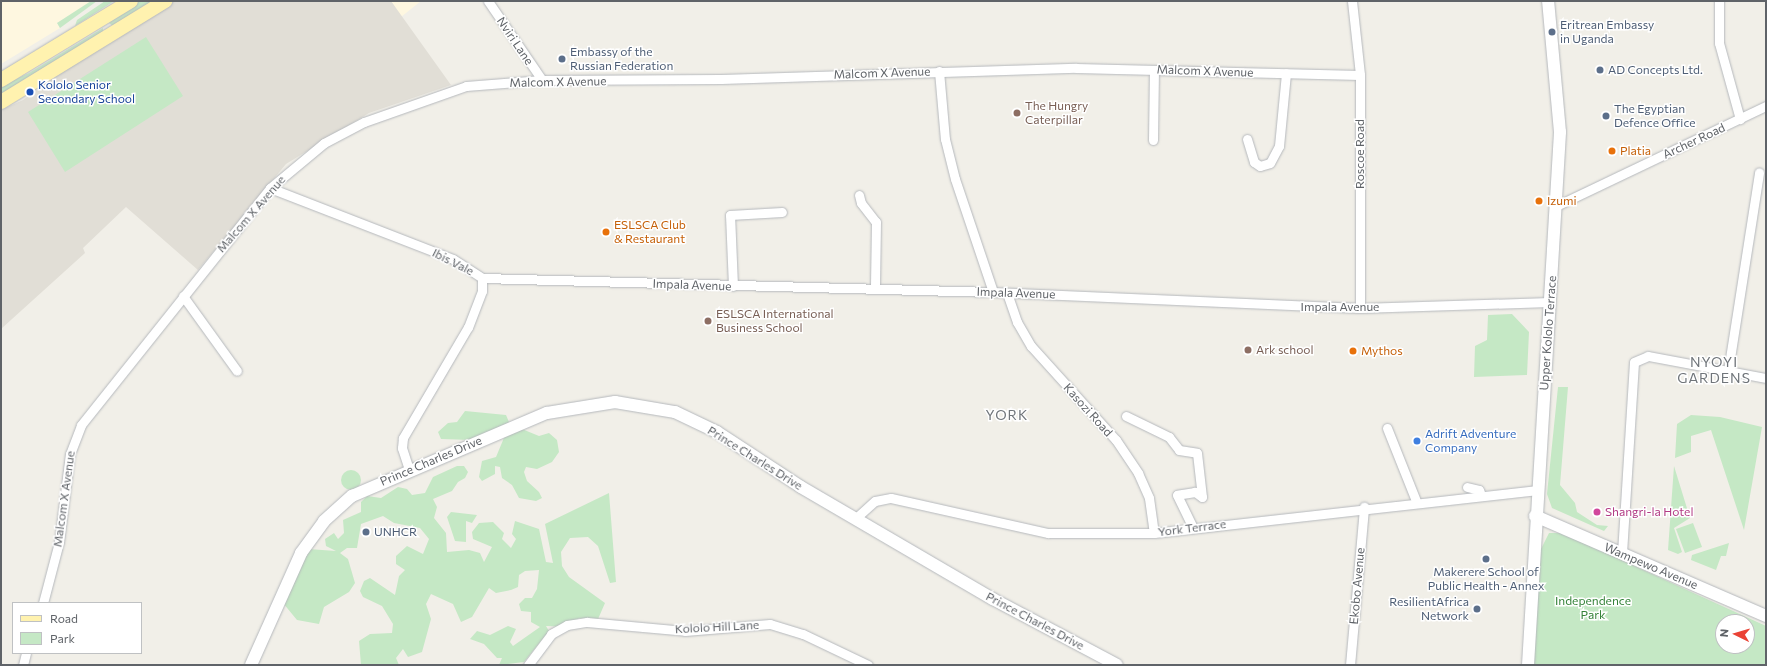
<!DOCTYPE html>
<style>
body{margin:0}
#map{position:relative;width:1767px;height:666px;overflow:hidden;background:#f1efe8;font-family:Commissioner,sans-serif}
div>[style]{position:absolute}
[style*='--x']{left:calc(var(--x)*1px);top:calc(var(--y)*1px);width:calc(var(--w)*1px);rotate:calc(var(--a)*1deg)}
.commercial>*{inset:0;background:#fef7e0}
.education>*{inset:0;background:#e1ded6}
.green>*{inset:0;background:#c5e8c5}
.round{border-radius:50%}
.roads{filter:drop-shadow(0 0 1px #b5b8bc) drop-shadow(0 0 1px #b5b8bc)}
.street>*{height:9px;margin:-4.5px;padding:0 4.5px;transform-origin:4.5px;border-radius:4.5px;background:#fff}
.secondary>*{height:12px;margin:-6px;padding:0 6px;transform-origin:6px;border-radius:6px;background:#fff}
.primary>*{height:14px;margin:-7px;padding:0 7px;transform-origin:7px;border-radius:7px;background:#fff2af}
.dots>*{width:11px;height:11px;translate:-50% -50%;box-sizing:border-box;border:2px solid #fff;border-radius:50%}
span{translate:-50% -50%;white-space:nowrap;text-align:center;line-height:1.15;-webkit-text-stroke:3px #fff;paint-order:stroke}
.service-label{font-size:12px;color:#4e5e75}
.left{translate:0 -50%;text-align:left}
.right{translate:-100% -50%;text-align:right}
.street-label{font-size:12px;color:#5f6368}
.transit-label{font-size:12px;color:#164399}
.education-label{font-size:12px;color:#785e54}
.food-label{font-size:12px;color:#c56008}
.shop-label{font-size:12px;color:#366cbe}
.hotel-label{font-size:12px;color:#b23c85}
.park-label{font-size:12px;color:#348238}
.quarter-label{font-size:14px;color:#70757a;letter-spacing:1px}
.frame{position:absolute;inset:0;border:2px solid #5f6368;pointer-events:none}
.legend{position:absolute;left:12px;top:602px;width:130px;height:52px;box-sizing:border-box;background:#fff;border:1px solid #bfc1c3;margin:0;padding:5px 7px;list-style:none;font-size:12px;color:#5f6368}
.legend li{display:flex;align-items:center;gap:8px;height:20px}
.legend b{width:20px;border:1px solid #bfc1c3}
.north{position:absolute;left:1715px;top:614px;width:40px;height:40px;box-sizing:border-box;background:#fff;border:1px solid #bfc1c3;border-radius:50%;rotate:275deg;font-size:11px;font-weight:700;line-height:16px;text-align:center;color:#5f6368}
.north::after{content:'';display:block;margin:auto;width:14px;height:18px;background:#ea4335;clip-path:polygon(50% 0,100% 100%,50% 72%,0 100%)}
</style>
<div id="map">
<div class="commercial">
<div style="clip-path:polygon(1px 1px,93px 1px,57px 23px,60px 28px,1px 64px)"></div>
<div style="clip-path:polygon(391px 1px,421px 1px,401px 17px)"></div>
</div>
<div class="education">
<div style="clip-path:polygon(172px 1px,391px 1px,451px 85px,369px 113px,286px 164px,198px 270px,126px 207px,83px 248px,85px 253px,1px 329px,1px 110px,23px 100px,97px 47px)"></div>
</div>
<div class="green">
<div style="clip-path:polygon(91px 1px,97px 1px,60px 28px,57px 23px)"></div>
<div style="clip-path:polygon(105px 1px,114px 1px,75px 26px,77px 20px)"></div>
<div style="clip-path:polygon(137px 1px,157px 1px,113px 26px,109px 23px)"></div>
<div style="clip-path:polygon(103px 28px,103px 32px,1px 96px,1px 86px,29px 73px)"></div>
<div style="clip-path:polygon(146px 37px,183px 96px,65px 172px,28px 112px)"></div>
<div style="clip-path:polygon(1512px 314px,1529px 332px,1527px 375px,1474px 377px,1475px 346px,1487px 340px,1488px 315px)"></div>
<div style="clip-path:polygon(1558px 387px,1568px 387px,1560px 485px,1575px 503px,1577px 512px,1597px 525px,1608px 526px,1604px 531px,1552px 508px,1547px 494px)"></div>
<div style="clip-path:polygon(465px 411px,506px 415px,509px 422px,503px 434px,472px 440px,441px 439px,438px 432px,448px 423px,457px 422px)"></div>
<div style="clip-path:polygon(1691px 415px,1720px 417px,1762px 427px,1744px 530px,1711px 430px,1691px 436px,1691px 452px,1675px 458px,1677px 424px)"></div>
<div style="clip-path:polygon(517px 427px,539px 436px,549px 433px,557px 440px,559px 452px,552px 462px,537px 469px,526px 467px,524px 472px,527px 481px,539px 492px,542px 498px,536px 501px,519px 498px,512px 485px,502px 478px,500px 467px,495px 466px,495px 474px,482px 481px,479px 477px,482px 461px,496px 457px,506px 433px)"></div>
<div style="clip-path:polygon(457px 466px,464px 466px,468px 472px,465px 478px,458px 482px,452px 491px,433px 499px,437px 507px,434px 518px,446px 533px,447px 552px,469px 550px,480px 553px,484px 562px,492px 547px,473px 539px,472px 532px,479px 523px,493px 522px,504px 533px,502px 539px,511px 548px,516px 539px,512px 534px,515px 521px,539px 529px,546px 562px,553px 563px,545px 524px,609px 493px,616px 582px,610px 583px,598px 546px,588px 537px,570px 538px,561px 552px,562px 566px,569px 577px,605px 603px,595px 626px,579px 618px,572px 627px,546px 626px,549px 631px,524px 662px,499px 665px,502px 658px,497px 658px,484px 644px,470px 639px,477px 631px,490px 635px,508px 626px,516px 629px,510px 642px,513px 646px,540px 627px,531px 622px,531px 612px,521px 611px,519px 604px,525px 598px,532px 598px,537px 589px,539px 570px,525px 571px,519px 575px,518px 587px,511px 590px,496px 593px,489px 588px,472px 617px,461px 622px,453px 604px,431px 594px,426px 604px,431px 619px,422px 652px,408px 657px,403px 649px,396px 658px,399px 665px,361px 665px,359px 641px,370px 634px,392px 633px,393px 624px,382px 606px,363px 597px,360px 591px,364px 581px,370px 578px,395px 595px,399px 576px,405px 570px,396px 564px,396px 556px,407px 546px,423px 554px,429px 539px,420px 528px,394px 523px,383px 516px,361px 524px,357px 548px,347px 548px,340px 553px,348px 559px,355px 583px,349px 592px,324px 607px,319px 624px,297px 620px,283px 603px,308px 549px,336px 551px,326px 546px,325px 539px,334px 533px,338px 539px,344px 533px,343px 520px,361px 512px,361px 502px,367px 496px,381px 498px,398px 487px,407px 489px,412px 495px,425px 493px,433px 477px)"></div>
<div style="clip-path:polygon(1674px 466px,1690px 518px,1674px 528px,1682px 552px,1678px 554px,1668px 550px)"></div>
<div class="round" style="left:341px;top:470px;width:20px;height:20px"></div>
<div style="clip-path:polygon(451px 512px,477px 515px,472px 523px,466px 521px,466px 542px,455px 541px,447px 517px)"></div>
<div style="clip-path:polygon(1693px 523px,1702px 547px,1685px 553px,1676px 529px)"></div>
<div style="clip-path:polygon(evenodd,1549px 533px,1562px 533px,1766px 626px,1766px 665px,1533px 665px,1541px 549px,1549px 533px,1723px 622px,1747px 622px,1747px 646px,1723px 646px,1723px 622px)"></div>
<div style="clip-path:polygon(1729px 543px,1726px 556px,1721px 556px,1716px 570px,1691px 560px,1692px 555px)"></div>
</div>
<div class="roads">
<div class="street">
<div style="--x:488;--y:1;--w:96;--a:55.6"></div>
<div style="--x:1352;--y:1;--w:74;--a:83.8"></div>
<div style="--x:1360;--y:75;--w:233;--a:90"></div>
<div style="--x:1719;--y:1;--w:42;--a:90"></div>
<div style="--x:1719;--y:43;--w:79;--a:74.6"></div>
<div style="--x:939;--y:71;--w:68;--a:85"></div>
<div style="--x:945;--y:139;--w:41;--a:76"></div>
<div style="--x:955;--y:179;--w:119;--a:71.4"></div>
<div style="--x:1247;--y:139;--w:24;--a:73"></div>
<div style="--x:1254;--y:162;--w:7;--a:34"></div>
<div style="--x:1260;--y:166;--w:10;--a:-17"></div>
<div style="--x:1270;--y:163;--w:19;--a:-62"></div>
<div style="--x:1279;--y:146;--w:73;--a:-84.5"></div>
<div style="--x:1153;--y:140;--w:70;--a:-89.2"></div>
<div style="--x:270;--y:188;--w:196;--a:21.2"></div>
<div style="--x:453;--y:259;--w:35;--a:33"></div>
<div style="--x:482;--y:278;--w:13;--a:90"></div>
<div style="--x:482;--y:291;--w:39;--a:111"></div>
<div style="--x:468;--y:327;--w:129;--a:120.4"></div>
<div style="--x:403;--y:438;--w:10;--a:96"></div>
<div style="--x:402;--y:448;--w:22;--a:72"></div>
<div style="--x:859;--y:195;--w:8;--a:76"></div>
<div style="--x:861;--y:203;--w:24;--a:52"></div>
<div style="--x:876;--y:222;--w:67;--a:90.9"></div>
<div style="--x:1556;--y:206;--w:233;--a:-25.5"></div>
<div style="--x:482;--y:278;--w:511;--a:1.57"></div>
<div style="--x:993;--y:292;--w:367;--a:2.5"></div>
<div style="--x:1360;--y:308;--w:190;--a:-1.8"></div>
<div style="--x:733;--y:286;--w:71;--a:-92.4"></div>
<div style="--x:730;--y:215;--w:52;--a:-3.3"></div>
<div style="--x:1007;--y:293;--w:31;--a:71"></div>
<div style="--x:1017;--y:322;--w:28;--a:60"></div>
<div style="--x:1031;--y:346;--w:127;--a:47.9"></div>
<div style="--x:1116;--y:440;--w:40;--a:56"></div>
<div style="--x:1138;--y:473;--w:27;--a:66"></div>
<div style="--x:1149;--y:498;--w:35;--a:82"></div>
<div style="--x:183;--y:296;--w:92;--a:54.2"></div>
<div style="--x:1728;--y:371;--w:201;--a:-81.1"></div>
<div style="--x:1126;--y:416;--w:48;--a:26"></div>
<div style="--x:1169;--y:437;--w:16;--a:52"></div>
<div style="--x:1179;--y:450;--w:18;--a:9"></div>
<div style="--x:1197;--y:453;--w:44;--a:83.5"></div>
<div style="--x:1202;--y:497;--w:9;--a:-144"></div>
<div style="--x:1195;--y:492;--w:18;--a:171"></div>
<div style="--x:1177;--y:495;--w:37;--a:64"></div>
<div style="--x:1387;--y:428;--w:79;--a:68.3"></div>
<div style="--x:1467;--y:487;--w:12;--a:14"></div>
<div style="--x:1479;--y:490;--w:5;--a:68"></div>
<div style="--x:857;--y:517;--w:24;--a:-42"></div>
<div style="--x:875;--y:501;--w:16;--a:-11"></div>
<div style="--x:891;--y:498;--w:161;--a:12.6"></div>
<div style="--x:1048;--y:533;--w:106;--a:0"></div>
<div style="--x:1154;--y:533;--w:384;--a:-6.4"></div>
<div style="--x:1622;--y:553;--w:191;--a:-86.4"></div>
<div style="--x:1634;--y:362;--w:15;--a:-23"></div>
<div style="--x:1648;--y:356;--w:120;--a:10.6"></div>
<div style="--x:43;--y:603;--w:63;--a:-75.3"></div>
<div style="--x:59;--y:542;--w:89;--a:-82.9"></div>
<div style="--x:70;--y:454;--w:31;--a:-69"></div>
<div style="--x:81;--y:425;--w:303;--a:-51.4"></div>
<div style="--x:270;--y:188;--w:70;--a:-39.8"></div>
<div style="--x:324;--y:143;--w:45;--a:-27.7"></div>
<div style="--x:364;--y:122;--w:108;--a:-19.4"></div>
<div style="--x:466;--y:86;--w:76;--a:-4.5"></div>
<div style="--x:542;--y:80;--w:179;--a:-0.3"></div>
<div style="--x:721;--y:79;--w:355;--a:-1.8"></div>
<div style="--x:1076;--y:68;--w:284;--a:1.4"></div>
<div style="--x:23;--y:665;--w:12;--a:-76"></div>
<div style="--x:528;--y:665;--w:39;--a:-53"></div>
<div style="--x:551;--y:634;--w:18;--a:-29"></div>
<div style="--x:567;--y:625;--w:20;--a:-9"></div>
<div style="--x:587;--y:622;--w:98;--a:5.2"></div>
<div style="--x:685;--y:631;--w:85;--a:-4.7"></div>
<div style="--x:770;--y:624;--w:34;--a:17"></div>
<div style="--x:803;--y:634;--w:72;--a:25.5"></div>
<div style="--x:1350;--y:665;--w:159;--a:-84.9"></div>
</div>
<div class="secondary">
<div style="--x:1535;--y:516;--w:252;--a:23.4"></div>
<div style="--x:251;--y:665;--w:123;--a:-65.9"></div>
<div style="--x:301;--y:553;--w:39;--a:-54"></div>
<div style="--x:324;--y:521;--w:38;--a:-42"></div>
<div style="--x:352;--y:496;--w:212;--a:-23.1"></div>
<div style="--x:547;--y:413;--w:69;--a:-9.2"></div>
<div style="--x:615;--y:402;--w:61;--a:9.5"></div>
<div style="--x:675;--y:412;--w:47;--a:25.5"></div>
<div style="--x:717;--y:432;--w:100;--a:33.2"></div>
<div style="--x:801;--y:487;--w:222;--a:30.3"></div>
<div style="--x:993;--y:599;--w:140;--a:28"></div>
<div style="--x:1528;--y:665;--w:534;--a:-86.56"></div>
<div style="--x:1560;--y:132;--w:132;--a:-95.2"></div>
</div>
<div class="primary">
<div style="--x:1;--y:80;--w:152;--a:-31.3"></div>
<div style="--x:1;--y:102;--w:193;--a:-31.6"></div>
</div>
</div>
<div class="dots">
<div style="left:1552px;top:32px;background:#5c6f8a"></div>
<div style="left:562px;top:59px;background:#5c6f8a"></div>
<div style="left:1600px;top:70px;background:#5c6f8a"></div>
<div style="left:30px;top:92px;background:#1a4fb4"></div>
<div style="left:1017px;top:113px;background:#8d6e63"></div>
<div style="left:1606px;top:116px;background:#5c6f8a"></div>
<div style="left:1612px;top:151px;background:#e8710a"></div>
<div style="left:1539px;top:201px;background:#e8710a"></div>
<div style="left:606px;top:232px;background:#e8710a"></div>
<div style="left:708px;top:321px;background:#8d6e63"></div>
<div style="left:1248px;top:350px;background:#8d6e63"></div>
<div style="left:1353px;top:351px;background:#e8710a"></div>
<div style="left:1417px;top:441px;background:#3f7fe0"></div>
<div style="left:1597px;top:512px;background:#d1479c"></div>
<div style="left:366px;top:532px;background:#5c6f8a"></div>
<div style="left:1486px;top:559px;background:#5c6f8a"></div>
<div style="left:1477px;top:609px;background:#5c6f8a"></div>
</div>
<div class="service-label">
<span class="left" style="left:1560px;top:32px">Eritrean Embassy<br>in Uganda</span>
<span class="left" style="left:570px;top:59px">Embassy of the<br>Russian Federation</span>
<span class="left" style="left:1608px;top:70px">AD Concepts Ltd.</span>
<span class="left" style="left:1614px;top:116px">The Egyptian<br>Defence Office</span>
<span class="left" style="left:374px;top:532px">UNHCR</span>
<span style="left:1486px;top:579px">Makerere School of<br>Public Health - Annex</span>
<span class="right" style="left:1469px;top:609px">ResilientAfrica<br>Network</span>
</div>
<div class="street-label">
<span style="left:515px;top:41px;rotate:56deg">Nviri Lane</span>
<span style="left:1205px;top:71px;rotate:2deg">Malcom X Avenue</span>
<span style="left:882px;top:73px;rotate:-2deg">Malcom X Avenue</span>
<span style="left:558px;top:82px;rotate:-1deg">Malcom X Avenue</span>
<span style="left:1694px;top:141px;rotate:-25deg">Archer Road</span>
<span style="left:1360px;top:154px;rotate:-90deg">Roscoe Road</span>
<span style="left:251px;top:214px;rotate:-49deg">Malcom X Avenue</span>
<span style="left:453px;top:262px;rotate:27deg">Ibis Vale</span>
<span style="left:692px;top:285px;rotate:2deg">Impala Avenue</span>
<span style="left:1016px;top:293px;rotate:2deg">Impala Avenue</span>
<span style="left:1340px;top:307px">Impala Avenue</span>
<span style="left:1548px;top:333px;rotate:-86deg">Upper Kololo Terrace</span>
<span style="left:1088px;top:410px;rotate:48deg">Kasozi Road</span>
<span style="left:755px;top:458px;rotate:32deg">Prince Charles Drive</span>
<span style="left:431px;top:461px;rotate:-23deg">Prince Charles Drive</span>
<span style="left:64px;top:499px;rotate:-82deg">Malcom X Avenue</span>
<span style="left:1192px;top:528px;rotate:-7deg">York Terrace</span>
<span style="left:1651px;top:566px;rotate:23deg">Wampewo Avenue</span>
<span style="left:1357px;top:586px;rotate:-85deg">Ekobo Avenue</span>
<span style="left:1035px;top:621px;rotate:28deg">Prince Charles Drive</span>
<span style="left:717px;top:627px;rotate:-3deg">Kololo Hill Lane</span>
</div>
<div class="transit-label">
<span class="left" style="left:38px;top:92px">Kololo Senior<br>Secondary School</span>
</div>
<div class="education-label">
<span class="left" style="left:1025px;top:113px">The Hungry<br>Caterpillar</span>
<span class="left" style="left:716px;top:321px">ESLSCA International<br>Business School</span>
<span class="left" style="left:1256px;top:350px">Ark school</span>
</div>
<div class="food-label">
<span class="left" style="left:1620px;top:151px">Platia</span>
<span class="left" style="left:1547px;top:201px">Izumi</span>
<span class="left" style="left:614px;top:232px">ESLSCA Club<br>&amp; Restaurant</span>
<span class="left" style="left:1361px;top:351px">Mythos</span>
</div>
<div class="shop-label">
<span class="left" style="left:1425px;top:441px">Adrift Adventure<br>Company</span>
</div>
<div class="hotel-label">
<span class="left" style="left:1605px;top:512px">Shangri-la Hotel</span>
</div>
<div class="park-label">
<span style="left:1593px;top:608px">Independence<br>Park</span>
</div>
<div class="quarter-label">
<span style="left:1714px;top:370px">NYOYI<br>GARDENS</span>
<span style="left:1007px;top:415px">YORK</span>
</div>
<div class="frame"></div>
<ul class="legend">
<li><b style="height:5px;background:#fff2af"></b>Road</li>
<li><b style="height:11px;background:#c5e8c5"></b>Park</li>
</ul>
<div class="north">N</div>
</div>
